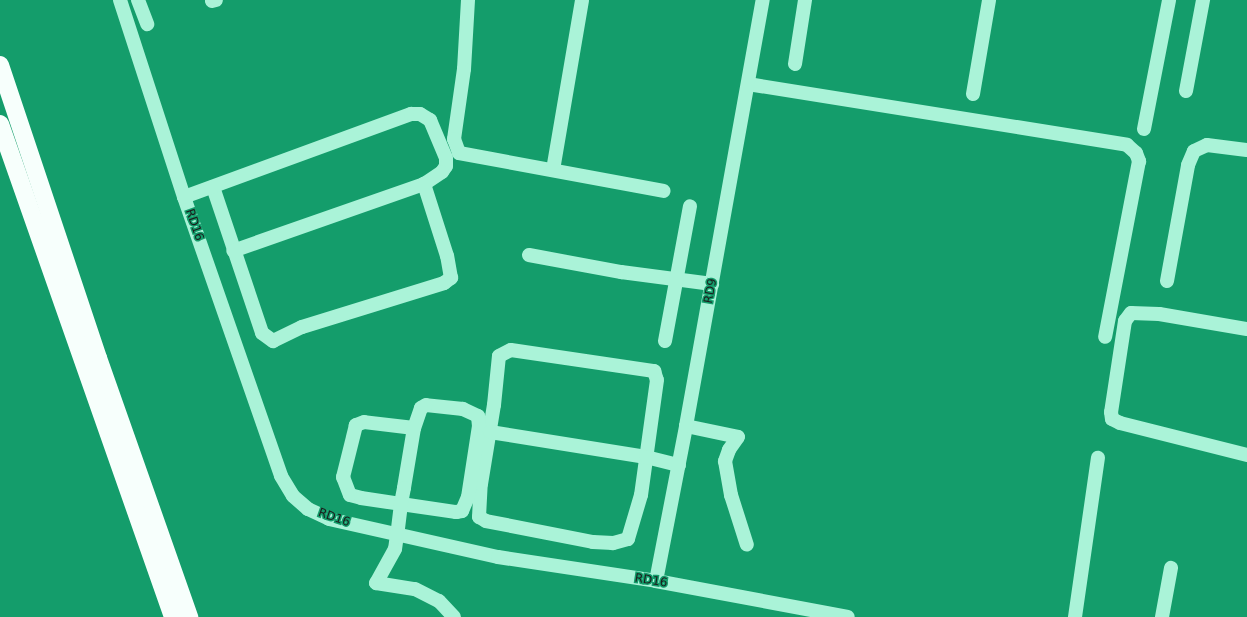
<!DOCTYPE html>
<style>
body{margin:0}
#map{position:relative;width:1247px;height:617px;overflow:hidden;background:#149d6b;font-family:"DejaVu Sans",sans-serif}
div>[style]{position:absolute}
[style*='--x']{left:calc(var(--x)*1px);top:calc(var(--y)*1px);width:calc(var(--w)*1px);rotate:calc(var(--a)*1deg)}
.minor>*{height:14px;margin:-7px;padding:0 7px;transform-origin:7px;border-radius:7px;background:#aaf3d8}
.major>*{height:18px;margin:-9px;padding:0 9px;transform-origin:9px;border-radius:9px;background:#f7fffc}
span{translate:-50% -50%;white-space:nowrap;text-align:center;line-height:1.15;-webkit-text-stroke:3px #149d6b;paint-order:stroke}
.street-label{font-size:12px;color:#1d1d1d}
</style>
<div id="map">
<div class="minor">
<div style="--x:120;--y:0;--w:207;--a:72"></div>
<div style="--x:184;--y:197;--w:295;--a:70.8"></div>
<div style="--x:281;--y:476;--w:23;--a:59"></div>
<div style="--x:293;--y:496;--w:20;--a:41"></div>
<div style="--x:308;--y:509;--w:23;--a:25"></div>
<div style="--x:329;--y:519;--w:173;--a:12.7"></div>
<div style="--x:498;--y:557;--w:160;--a:8.6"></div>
<div style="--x:656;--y:581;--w:195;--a:10.6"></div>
<div style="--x:138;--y:0;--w:26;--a:69"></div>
<div style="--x:468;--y:0;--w:69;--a:93.3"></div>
<div style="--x:464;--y:69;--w:71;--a:98.1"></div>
<div style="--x:454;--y:139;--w:15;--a:70"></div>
<div style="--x:459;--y:153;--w:208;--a:10.5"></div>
<div style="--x:212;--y:1;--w:4;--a:-14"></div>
<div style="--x:795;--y:64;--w:65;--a:-81.1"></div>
<div style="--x:748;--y:84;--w:384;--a:9.1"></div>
<div style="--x:1127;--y:145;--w:12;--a:42"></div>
<div style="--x:1136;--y:153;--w:9;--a:69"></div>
<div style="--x:1139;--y:161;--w:179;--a:100.9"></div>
<div style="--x:1186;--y:91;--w:93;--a:-79.4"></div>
<div style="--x:973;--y:94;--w:95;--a:-80.3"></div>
<div style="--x:1144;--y:129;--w:131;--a:-79"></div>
<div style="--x:553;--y:170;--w:172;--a:-80.3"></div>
<div style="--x:213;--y:187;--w:154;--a:71.4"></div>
<div style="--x:262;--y:333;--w:14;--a:36"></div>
<div style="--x:273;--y:341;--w:32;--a:-26"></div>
<div style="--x:302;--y:327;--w:149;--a:-17.2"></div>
<div style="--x:444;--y:283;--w:9;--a:-36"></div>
<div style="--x:451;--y:278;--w:22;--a:-100"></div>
<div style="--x:447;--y:256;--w:76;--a:-107.7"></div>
<div style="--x:184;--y:197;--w:242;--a:-20.1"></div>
<div style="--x:411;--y:114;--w:9;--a:0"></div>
<div style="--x:420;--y:114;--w:12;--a:31"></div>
<div style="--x:430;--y:120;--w:41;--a:67.2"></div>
<div style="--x:446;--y:158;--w:8;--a:90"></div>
<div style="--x:446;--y:166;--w:7;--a:124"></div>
<div style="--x:442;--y:172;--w:22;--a:146"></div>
<div style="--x:424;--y:184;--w:202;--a:160.7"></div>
<div style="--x:529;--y:255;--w:94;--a:10.5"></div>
<div style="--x:621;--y:272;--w:92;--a:7.5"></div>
<div style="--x:1167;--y:281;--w:118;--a:-79.7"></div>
<div style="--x:1188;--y:165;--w:15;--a:-67"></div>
<div style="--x:1194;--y:151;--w:14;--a:-25"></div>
<div style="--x:1207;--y:145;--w:40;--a:7.1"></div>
<div style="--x:1247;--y:329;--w:89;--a:-170.3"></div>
<div style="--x:1159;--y:314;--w:28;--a:-178"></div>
<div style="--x:1131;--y:313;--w:10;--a:127"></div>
<div style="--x:1125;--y:321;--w:92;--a:98.7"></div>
<div style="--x:1111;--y:412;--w:7;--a:82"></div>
<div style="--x:1112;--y:419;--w:9;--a:27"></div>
<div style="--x:1120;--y:423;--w:131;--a:14.1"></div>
<div style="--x:665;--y:341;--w:137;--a:-79.5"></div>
<div style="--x:511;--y:350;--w:145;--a:8.4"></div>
<div style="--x:654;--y:371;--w:9;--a:72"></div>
<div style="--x:657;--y:380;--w:116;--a:97.9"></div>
<div style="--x:641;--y:495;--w:46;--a:106.5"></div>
<div style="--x:628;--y:539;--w:16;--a:165"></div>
<div style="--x:613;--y:543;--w:20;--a:-177"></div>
<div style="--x:593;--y:542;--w:109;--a:-168.9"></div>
<div style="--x:486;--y:521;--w:8;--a:-150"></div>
<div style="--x:479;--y:517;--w:33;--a:-87"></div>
<div style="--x:481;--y:484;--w:80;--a:-80.7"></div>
<div style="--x:494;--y:405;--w:49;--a:-84.2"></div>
<div style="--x:499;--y:356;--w:13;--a:-27"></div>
<div style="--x:686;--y:426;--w:53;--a:11.9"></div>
<div style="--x:738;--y:437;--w:16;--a:125"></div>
<div style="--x:729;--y:450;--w:12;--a:110"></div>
<div style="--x:725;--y:461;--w:35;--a:80"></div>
<div style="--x:731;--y:495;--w:52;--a:72.3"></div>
<div style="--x:414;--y:428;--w:50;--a:-173.2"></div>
<div style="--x:364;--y:422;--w:9;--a:159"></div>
<div style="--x:356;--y:425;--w:54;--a:104"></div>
<div style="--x:343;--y:477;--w:19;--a:69"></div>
<div style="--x:350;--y:495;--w:11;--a:15"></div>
<div style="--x:361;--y:498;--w:40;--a:8.5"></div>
<div style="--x:401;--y:504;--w:56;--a:8.3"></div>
<div style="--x:456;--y:512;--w:6;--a:-9"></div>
<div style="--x:462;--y:511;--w:15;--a:-67"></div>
<div style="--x:468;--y:497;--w:72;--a:-81.2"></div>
<div style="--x:479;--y:426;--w:10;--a:-96"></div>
<div style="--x:478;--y:416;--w:17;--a:-155"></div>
<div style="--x:463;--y:409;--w:37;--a:-174"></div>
<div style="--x:426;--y:405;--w:6;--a:149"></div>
<div style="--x:421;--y:408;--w:21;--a:109"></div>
<div style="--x:414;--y:428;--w:61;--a:99.5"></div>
<div style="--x:404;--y:488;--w:16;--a:101"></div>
<div style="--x:401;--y:504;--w:31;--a:97"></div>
<div style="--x:397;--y:535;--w:14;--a:98"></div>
<div style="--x:395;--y:549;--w:39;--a:119"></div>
<div style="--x:376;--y:583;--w:39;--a:9"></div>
<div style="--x:415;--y:589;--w:27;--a:27"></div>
<div style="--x:439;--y:601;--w:22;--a:47"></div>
<div style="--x:490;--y:432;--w:158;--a:9.1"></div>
<div style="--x:646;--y:457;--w:34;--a:14"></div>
<div style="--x:656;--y:581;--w:158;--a:-79"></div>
<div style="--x:686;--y:426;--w:433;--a:-79.8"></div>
<div style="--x:1075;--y:617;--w:161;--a:-81.8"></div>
<div style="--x:1162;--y:617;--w:50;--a:-79.6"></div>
</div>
<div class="major">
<div style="--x:0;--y:65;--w:309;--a:71.5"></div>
<div style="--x:98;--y:358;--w:275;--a:70.6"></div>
<div style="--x:0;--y:124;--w:522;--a:70.66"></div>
</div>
<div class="street-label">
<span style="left:194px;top:225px;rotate:71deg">RD16</span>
<span style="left:711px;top:291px;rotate:-80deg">RD9</span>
<span style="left:334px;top:518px;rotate:19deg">RD16</span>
<span style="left:651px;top:581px;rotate:9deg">RD16</span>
</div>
</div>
